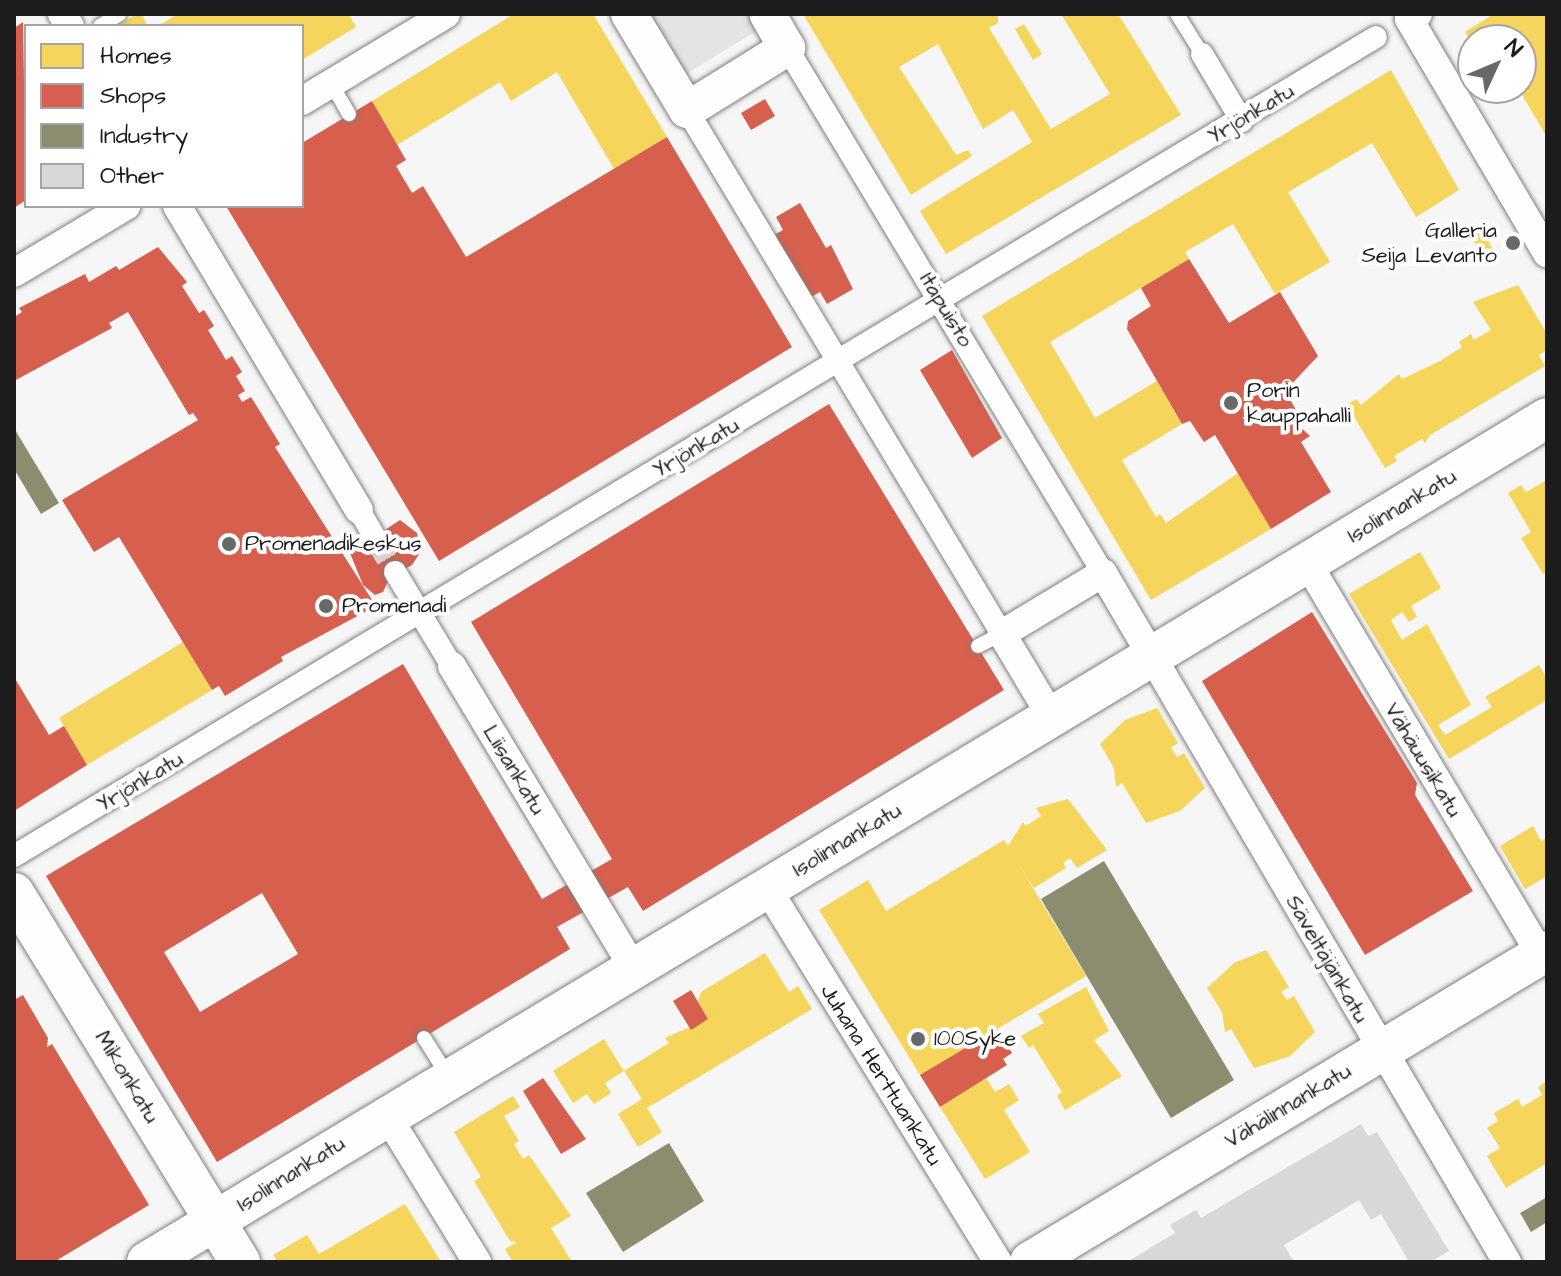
<!DOCTYPE html>
<meta charset="utf-8">
<style>
body{margin:0}
#map{position:relative;width:1561px;height:1276px;overflow:hidden;background:#f6f6f6;font-family:"Architects Daughter",sans-serif}
div>[style]{position:absolute}
[style*='--x']{left:calc(var(--x)*1px);top:calc(var(--y)*1px);width:calc(var(--w)*1px);rotate:calc(var(--a)*1deg)}
.green>*{inset:0;background:#e4e4e4}
.homes>*{inset:0;background:#f6d55c}
.shops>*{inset:0;background:#d6604d}
.industry>*{inset:0;background:#8c8c6e}
.building>*{inset:0;background:#d8d8d8}
.pedestrian-tunnel>*{height:22px;margin-top:-11px;transform-origin:0;background:repeating-linear-gradient(90deg,#d5d5d5 0 22px,transparent 0 33px)}
.roads{filter:drop-shadow(0 0 2px #7e7e7e) drop-shadow(0 0 2px #7e7e7e)}
.service>*{height:14px;margin:-7px;padding:0 7px;transform-origin:7px;border-radius:7px;background:#fefefe}
.pedestrian>*{height:22px;margin:-11px;padding:0 11px;transform-origin:11px;border-radius:11px;background:#fefefe}
.minor>*{height:28px;margin:-14px;padding:0 14px;transform-origin:14px;border-radius:14px;background:#fefefe}
.tertiary>*{height:36px;margin:-18px;padding:0 18px;transform-origin:18px;border-radius:18px;background:#fefefe}
.secondary>*{height:40px;margin:-20px;padding:0 20px;transform-origin:20px;border-radius:20px;background:#fefefe}
.dots>*{width:22px;height:22px;translate:-50% -50%;box-sizing:border-box;border:4px solid #fff;border-radius:50%}
span{translate:-50% -50%;white-space:nowrap;text-align:center;line-height:1.15;-webkit-text-stroke:8px #fff;paint-order:stroke}
.street-label{font-size:22px;color:#1c1c1c}
.poi-label{font-size:22px;color:#1c1c1c}
.right{translate:-100% -50%;text-align:right}
.left{translate:0 -50%;text-align:left}
.frame{position:absolute;inset:0;border:16px solid #1c1c1c;pointer-events:none}
.legend{position:absolute;left:24px;top:24px;width:280px;height:184px;box-sizing:border-box;background:#fff;border:2px solid #a4a4a4;margin:0;padding:10px 14px;list-style:none;font-size:24px;color:#1c1c1c}
.legend li{display:flex;align-items:center;gap:16px;height:40px}
.legend b{width:40px;border:2px solid #a4a4a4}
.north{position:absolute;left:1457px;top:24px;width:80px;height:80px;box-sizing:border-box;background:#fff;border:2px solid #a4a4a4;border-radius:50%;rotate:46deg;font-size:22px;font-weight:700;line-height:32px;text-align:center;color:#1c1c1c}
.north::after{content:'';display:block;margin:auto;width:28px;height:36px;background:#686868;clip-path:polygon(50% 0,100% 100%,50% 72%,0 100%)}
</style>
<div id="map">
<div class="green">
<div style="clip-path:polygon(646px 14px,749px 14px,758px 30px,683px 76px)"></div>
</div>
<div class="homes">
<div style="clip-path:polygon(141px 14px,148px 26px,117px 26px,137px 14px)"></div>
<div style="clip-path:polygon(178px 14px,354px 14px,350px 17px,356px 27px,302px 60px,302px 26px,158px 26px)"></div>
<div style="clip-path:polygon(514px 14px,593px 14px,667px 137px,614px 169px,557px 72px,511px 101px,500px 82px,397px 145px,372px 101px)"></div>
<div style="clip-path:polygon(803px 14px,998px 14px,998px 23px,989px 28px,1051px 129px,1110px 94px,1061px 14px,1118px 14px,1181px 115px,946px 254px,920px 211px,1032px 142px,1013px 110px,983px 129px,938px 44px,899px 67px,956px 155px,968px 150px,972px 156px,911px 195px)"></div>
<div style="clip-path:polygon(1494px 14px,1547px 14px,1547px 137px,1518px 88px,1523px 83px,1521px 40px,1473px 40px,1473px 45px,1465px 32px)"></div>
<div style="clip-path:polygon(1024px 24px,1042px 54px,1033px 60px,1015px 29px)"></div>
<div style="clip-path:polygon(1391px 70px,1459px 190px,1416px 217px,1372px 143px,1288px 192px,1330px 262px,1275px 294px,1233px 224px,1185px 252px,1189px 259px,1050px 342px,1095px 418px,1157px 381px,1182px 424px,1122px 460px,1156px 517px,1160px 514px,1166px 523px,1238px 473px,1271px 529px,1151px 600px,982px 316px)"></div>
<div style="clip-path:polygon(1482px 230px,1494px 251px,1484px 258px,1471px 236px)"></div>
<div style="clip-path:polygon(1518px 285px,1547px 334px,1547px 350px,1539px 355px,1545px 366px,1430px 435px,1425px 443px,1422px 439px,1394px 456px,1397px 461px,1385px 468px,1347px 405px,1356px 399px,1361px 405px,1399px 374px,1402px 379px,1440px 361px,1462px 347px,1459px 342px,1471px 334px,1474px 340px,1491px 330px,1473px 302px)"></div>
<div style="clip-path:polygon(1547px 480px,1547px 572px,1543px 574px,1521px 538px,1531px 532px,1508px 493px,1521px 485px,1526px 492px)"></div>
<div style="clip-path:polygon(1420px 552px,1441px 588px,1411px 606px,1417px 617px,1409px 622px,1402px 612px,1391px 620px,1402px 640px,1427px 624px,1471px 705px,1438px 725px,1445px 735px,1492px 707px,1485px 697px,1539px 665px,1547px 679px,1547px 700px,1449px 759px,1349px 594px)"></div>
<div style="clip-path:polygon(183px 642px,212px 690px,87px 765px,59px 718px)"></div>
<div style="clip-path:polygon(1157px 708px,1178px 743px,1171px 748px,1177px 757px,1184px 753px,1205px 788px,1180px 811px,1146px 823px,1122px 783px,1116px 787px,1114px 768px,1100px 744px,1125px 720px)"></div>
<div style="clip-path:polygon(1068px 799px,1107px 850px,1077px 868px,1070px 858px,1063px 863px,1066px 868px,1034px 888px,1018px 863px,1086px 976px,920px 1075px,819px 910px,868px 880px,886px 911px,1004px 840px,1008px 846px,1023px 822px,1026px 826px,1041px 816px,1036px 808px)"></div>
<div style="clip-path:polygon(1533px 826px,1541px 841px,1547px 837px,1547px 876px,1525px 889px,1500px 846px)"></div>
<div style="clip-path:polygon(1266px 950px,1289px 987px,1281px 992px,1287px 1000px,1294px 996px,1315px 1032px,1290px 1056px,1254px 1068px,1231px 1029px,1225px 1032px,1222px 1012px,1207px 988px,1234px 963px)"></div>
<div style="clip-path:polygon(765px 953px,789px 992px,798px 986px,812px 1009px,647px 1108px,662px 1132px,638px 1147px,618px 1114px,642px 1099px,624px 1071px,669px 1043px,665px 1038px,708px 1019px,698px 1002px,701px 992px)"></div>
<div style="clip-path:polygon(1086px 987px,1109px 1031px,1094px 1040px,1122px 1076px,1065px 1110px,1057px 1096px,1062px 1092px,1033px 1045px,1029px 1048px,1021px 1036px,1044px 1023px,1038px 1014px)"></div>
<div style="clip-path:polygon(275px 1034px,312px 1095px,215px 1154px,177px 1092px)"></div>
<div style="clip-path:polygon(604px 1039px,624px 1071px,605px 1083px,611px 1093px,594px 1104px,587px 1094px,573px 1103px,553px 1071px)"></div>
<div style="clip-path:polygon(986px 1078px,995px 1092px,1009px 1084px,1019px 1100px,1004px 1110px,1030px 1152px,985px 1179px,940px 1107px)"></div>
<div style="clip-path:polygon(1547px 1081px,1547px 1163px,1506px 1188px,1487px 1156px,1500px 1148px,1487px 1128px,1498px 1121px,1494px 1113px,1518px 1099px,1522px 1107px,1542px 1095px,1538px 1087px)"></div>
<div style="clip-path:polygon(513px 1096px,520px 1107px,504px 1116px,519px 1141px,514px 1144px,523px 1159px,529px 1155px,571px 1216px,551px 1228px,572px 1262px,513px 1262px,505px 1249px,517px 1242px,510px 1241px,474px 1181px,481px 1177px,454px 1132px)"></div>
<div style="clip-path:polygon(405px 1204px,441px 1262px,278px 1262px,273px 1255px,307px 1235px,319px 1254px)"></div>
</div>
<div class="shops">
<div style="clip-path:polygon(23px 22px,26px 200px,14px 208px,14px 28px)"></div>
<div style="clip-path:polygon(765px 99px,775px 116px,751px 130px,741px 113px)"></div>
<div style="clip-path:polygon(372px 101px,406px 160px,396px 166px,412px 193px,423px 186px,466px 257px,667px 137px,792px 347px,439px 561px,226px 206px,302px 206px,302px 143px)"></div>
<div style="clip-path:polygon(800px 203px,826px 248px,831px 245px,853px 289px,827px 304px,820px 292px,811px 297px,774px 235px,783px 230px,776px 217px)"></div>
<div style="clip-path:polygon(158px 247px,187px 282px,182px 286px,199px 313px,204px 310px,214px 326px,208px 330px,226px 360px,232px 356px,242px 372px,236px 376px,245px 391px,238px 395px,242px 402px,251px 397px,280px 444px,275px 447px,372px 600px,365px 612px,281px 657px,283px 661px,225px 696px,219px 686px,212px 690px,119px 537px,94px 552px,62px 500px,198px 420px,193px 413px,189px 415px,128px 312px,109px 323px,112px 328px,14px 381px,14px 317px,22px 312px,19px 308px,85px 274px,89px 282px,116px 266px,119px 270px)"></div>
<div style="clip-path:polygon(1189px 259px,1229px 323px,1280px 292px,1318px 356px,1285px 391px,1299px 415px,1297px 424px,1310px 436px,1301px 442px,1331px 492px,1271px 529px,1215px 435px,1204px 442px,1190px 421px,1182px 424px,1127px 329px,1128px 321px,1151px 306px,1141px 288px)"></div>
<div style="clip-path:polygon(952px 350px,1002px 438px,972px 458px,920px 370px)"></div>
<div style="clip-path:polygon(evenodd,829px 404px,1004px 690px,643px 911px,628px 887px,557px 927px,570px 949px,217px 1162px,46px 876px,403px 664px,542px 899px,612px 859px,471px 622px,829px 404px,262px 893px,298px 954px,200px 1012px,164px 952px,262px 893px)"></div>
<div style="clip-path:polygon(400px 520px,417px 533px,421px 551px,412px 565px,390px 577px,383px 592px,375px 595px,363px 585px,350px 553px)"></div>
<div style="clip-path:polygon(1312px 612px,1417px 783px,1415px 795px,1473px 891px,1365px 955px,1202px 681px)"></div>
<div style="clip-path:polygon(14px 677px,49px 735px,64px 726px,87px 765px,14px 811px)"></div>
<div style="clip-path:polygon(691px 990px,708px 1019px,691px 1030px,673px 1001px)"></div>
<div style="clip-path:polygon(23px 995px,48px 1038px,47px 1047px,52px 1044px,149px 1205px,54px 1262px,14px 1262px,14px 1000px)"></div>
<div style="clip-path:polygon(997px 1029px,1012px 1053px,1003px 1059px,1007px 1065px,940px 1107px,920px 1075px)"></div>
<div style="clip-path:polygon(543px 1078px,586px 1139px,561px 1154px,523px 1091px)"></div>
</div>
<div class="industry">
<div style="clip-path:polygon(14px 428px,59px 503px,41px 514px,14px 469px)"></div>
<div style="clip-path:polygon(1104px 861px,1234px 1080px,1171px 1118px,1041px 899px)"></div>
<div style="clip-path:polygon(669px 1143px,704px 1201px,623px 1252px,586px 1193px)"></div>
<div style="clip-path:polygon(1547px 1197px,1547px 1222px,1531px 1232px,1520px 1213px)"></div>
</div>
<div class="building">
<div style="clip-path:polygon(1361px 1124px,1368px 1136px,1377px 1132px,1449px 1251px,1430px 1262px,1409px 1262px,1381px 1214px,1371px 1220px,1359px 1200px,1284px 1245px,1294px 1262px,1127px 1262px,1175px 1233px,1170px 1225px,1196px 1210px,1201px 1218px)"></div>
</div>
<div class="pedestrian-tunnel">
<div style="--x:376;--y:540;--w:37;--a:59"></div>
</div>
<div class="roads">
<div class="service">
<div style="--x:1177;--y:14;--w:47;--a:58"></div>
<div style="--x:100;--y:26;--w:23;--a:-31"></div>
<div style="--x:331;--y:83;--w:36;--a:60"></div>
<div style="--x:978;--y:646;--w:27;--a:-27"></div>
<div style="--x:424;--y:1038;--w:45;--a:57.7"></div>
</div>
<div class="pedestrian">
<div style="--x:787;--y:48;--w:613;--a:58.96"></div>
<div style="--x:1202;--y:54;--w:78;--a:59.2"></div>
<div style="--x:687;--y:110;--w:611;--a:58.99"></div>
<div style="--x:359;--y:510;--w:34;--a:60"></div>
<div style="--x:395;--y:572;--w:110;--a:58.8"></div>
<div style="--x:14;--y:856;--w:1589;--a:-31.02"></div>
</div>
<div class="minor">
<div style="--x:62;--y:14;--w:14;--a:56"></div>
<div style="--x:1418;--y:14;--w:10;--a:151"></div>
<div style="--x:1409;--y:19;--w:272;--a:59.5"></div>
<div style="--x:302;--y:101;--w:168;--a:-31.1"></div>
<div style="--x:177;--y:206;--w:354;--a:59.1"></div>
<div style="--x:14;--y:273;--w:131;--a:-30.9"></div>
<div style="--x:1308;--y:564;--w:455;--a:59.2"></div>
<div style="--x:452;--y:666;--w:351;--a:59"></div>
<div style="--x:1051;--y:716;--w:96;--a:-120.9"></div>
<div style="--x:1002;--y:634;--w:118;--a:-31.1"></div>
<div style="--x:1103;--y:573;--w:799;--a:59.61"></div>
<div style="--x:767;--y:888;--w:440;--a:58.3"></div>
<div style="--x:386;--y:1114;--w:174;--a:58.4"></div>
</div>
<div class="tertiary">
<div style="--x:629;--y:14;--w:112;--a:58.9"></div>
<div style="--x:687;--y:110;--w:118;--a:-31.8"></div>
<div style="--x:787;--y:48;--w:39;--a:-120"></div>
</div>
<div class="secondary">
<div style="--x:14;--y:893;--w:433;--a:58.5"></div>
<div style="--x:147;--y:1262;--w:1635;--a:-31.08"></div>
<div style="--x:1030;--y:1262;--w:603;--a:-31.03"></div>
</div>
</div>
<div class="dots">
<div style="left:1513px;top:243px;background:#686868"></div>
<div style="left:1231px;top:403px;background:#686868"></div>
<div style="left:229px;top:544px;background:#686868"></div>
<div style="left:326px;top:606px;background:#686868"></div>
<div style="left:918px;top:1039px;background:#686868"></div>
</div>
<div class="street-label">
<span style="left:1251px;top:114px;rotate:-31deg">Yrjönkatu</span>
<span style="left:946px;top:310px;rotate:59deg">Itäpuisto</span>
<span style="left:696px;top:448px;rotate:-31deg">Yrjönkatu</span>
<span style="left:1402px;top:506px;rotate:-31deg">Isolinnankatu</span>
<span style="left:1423px;top:760px;rotate:59deg">Vähäuusikatu</span>
<span style="left:514px;top:770px;rotate:59deg">Liisankatu</span>
<span style="left:140px;top:782px;rotate:-31deg">Yrjönkatu</span>
<span style="left:847px;top:840px;rotate:-31deg">Isolinnankatu</span>
<span style="left:1327px;top:959px;rotate:60deg">Säveltäjänkatu</span>
<span style="left:881px;top:1075px;rotate:58deg">Juhana Herttuankatu</span>
<span style="left:127px;top:1077px;rotate:59deg">Mikonkatu</span>
<span style="left:1288px;top:1106px;rotate:-31deg">Vähälinnankatu</span>
<span style="left:291px;top:1174px;rotate:-32deg">Isolinnankatu</span>
</div>
<div class="poi-label">
<span class="right" style="left:1497px;top:243px">Galleria<br>Seija Levanto</span>
<span class="left" style="left:1247px;top:403px">Porin<br>kauppahalli</span>
<span class="left" style="left:245px;top:544px">Promenadikeskus</span>
<span class="left" style="left:342px;top:606px">Promenadi</span>
<span class="left" style="left:934px;top:1039px">100Syke</span>
</div>
<div class="frame"></div>
<ul class="legend">
<li><b style="height:22px;background:#f6d55c"></b>Homes</li>
<li><b style="height:22px;background:#d6604d"></b>Shops</li>
<li><b style="height:22px;background:#8c8c6e"></b>Industry</li>
<li><b style="height:22px;background:#d8d8d8"></b>Other</li>
</ul>
<div class="north">N</div>
</div>
